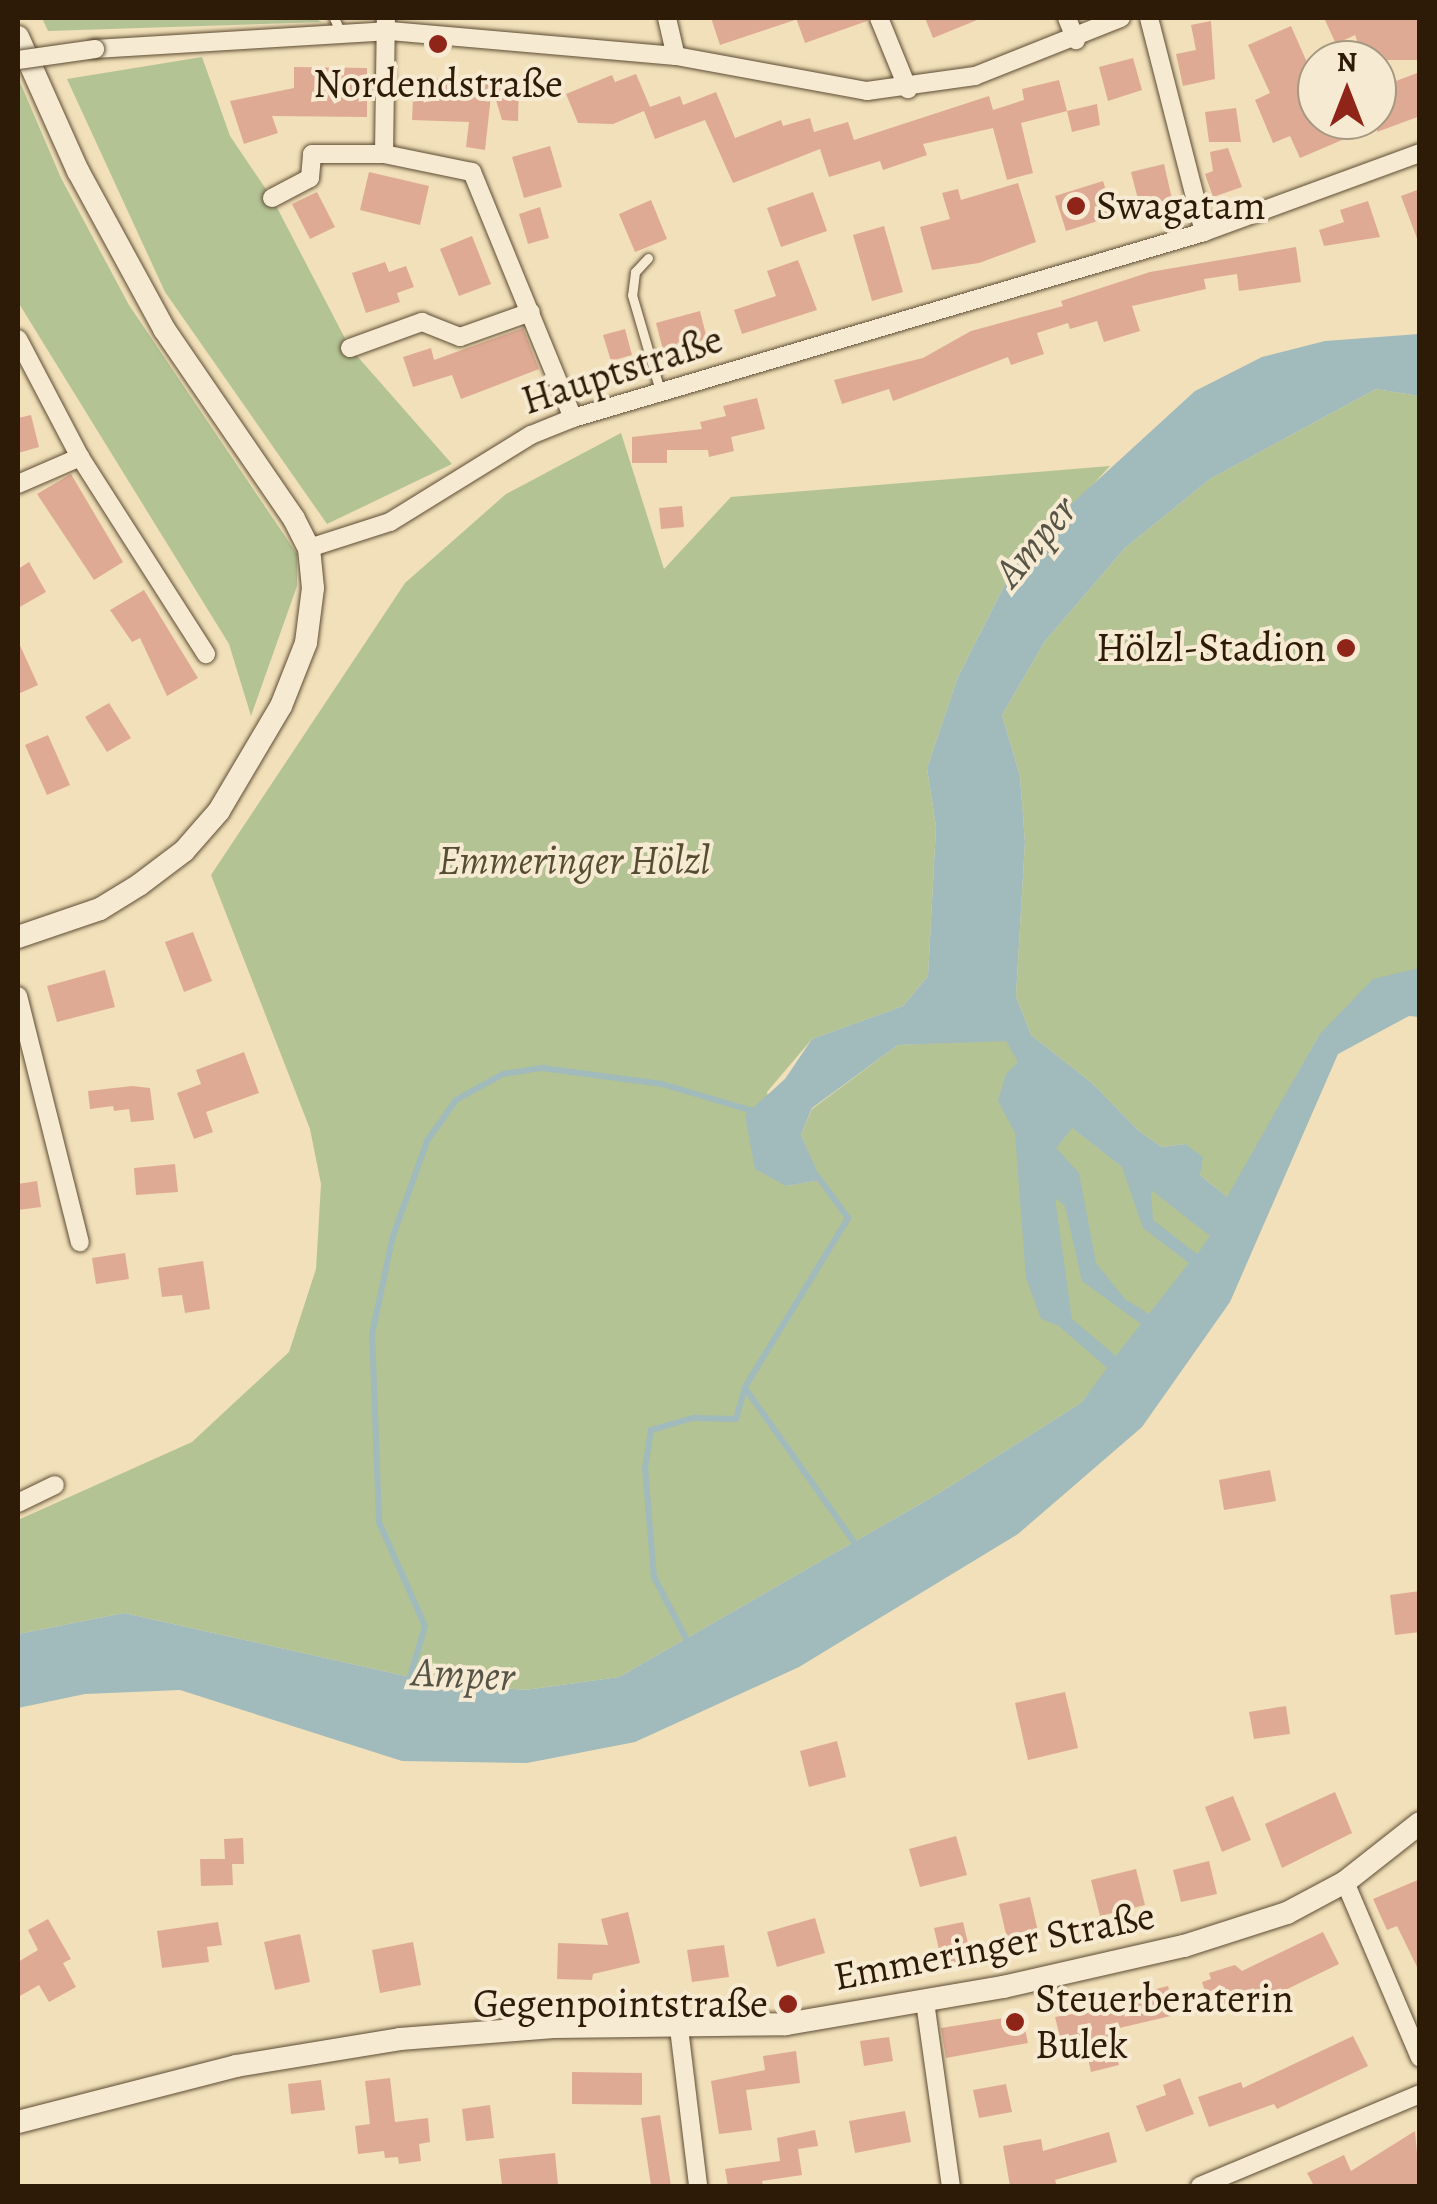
<!DOCTYPE html>
<meta charset="utf-8">
<style>
body{margin:0}
#map{position:relative;width:1437px;height:2204px;overflow:hidden;background:#f1e0b9;font-family:Alegreya,serif}
div>[style]{position:absolute}
[style*='--x']{left:calc(var(--x)*1px);top:calc(var(--y)*1px);width:calc(var(--w)*1px);rotate:calc(var(--a)*1deg)}
.green>*{inset:0;background:#b3c394}
.water>*{inset:0;background:#a1babb}
.stream>*{height:6px;margin:-3px;padding:0 3px;transform-origin:3px;border-radius:3px;background:#a1babb}
.building>*{inset:0;background:#dfaa93}
.roads{filter:drop-shadow(0 0 2px #5e4c34) drop-shadow(0 0 2px #5e4c34)}
.service>*{height:9px;margin:-4.5px;padding:0 4.5px;transform-origin:4.5px;border-radius:4.5px;background:#f6ebd2}
.minor>*{height:18px;margin:-9px;padding:0 9px;transform-origin:9px;border-radius:9px;background:#f6ebd2}
.tertiary>*{height:22px;margin:-11px;padding:0 11px;transform-origin:11px;border-radius:11px;background:#f6ebd2}
.bridges{filter:drop-shadow(0 0 2px #5e4c34) drop-shadow(0 0 2px #5e4c34)}
.minor-bridge>*{height:18px;margin:-9px;padding:0 9px;transform-origin:9px;border-radius:9px;background:#f6ebd2}
.dots>*{width:28px;height:28px;translate:-50% -50%;box-sizing:border-box;border:5px solid #f6ebd2;border-radius:50%}
span{translate:-50% -50%;white-space:nowrap;text-align:center;line-height:1.15;-webkit-text-stroke:8px #f6ebd2;paint-order:stroke}
.poi-label{font-size:40px;color:#2d1b08}
.left{translate:0 -50%;text-align:left}
.right{translate:-100% -50%;text-align:right}
.street-label{font-size:40px;color:#2d1b08}
.park-label{font-size:40px;color:#554d32;font-style:italic}
.water-label{font-size:42px;color:#565347;font-style:italic}
.frame{position:absolute;inset:0;border:20px solid #2d1b08;pointer-events:none}
.north{position:absolute;left:1297px;top:40px;width:100px;height:100px;box-sizing:border-box;background:#f6ebd2;border:2px solid #a69881;border-radius:50%;rotate:0deg;font-size:28px;font-weight:700;line-height:40px;text-align:center;color:#2d1b08}
.north::after{content:'';display:block;margin:auto;width:35px;height:45px;background:#8f2418;clip-path:polygon(50% 0,100% 100%,50% 72%,0 100%)}
</style>
<div id="map">
<div class="green">
<div style="clip-path:polygon(42px 18px,313px 18px,322px 22px,48px 31px)"></div>
<div style="clip-path:polygon(202px 57px,230px 136px,272px 198px,350px 348px,452px 464px,327px 524px,165px 292px,67px 79px)"></div>
<div style="clip-path:polygon(19px 80px,61px 178px,129px 305px,297px 554px,297px 586px,251px 716px,229px 644px,18px 302px)"></div>
<div style="clip-path:polygon(1376px 389px,1419px 396px,1419px 968px,1319px 1035px,1228px 1198px,1199px 1174px,1185px 1144px,1162px 1147px,1139px 1131px,1092px 1083px,1031px 1035px,1016px 996px,1025px 842px,1020px 776px,1002px 715px,1045px 641px,1125px 548px,1210px 479px)"></div>
<div style="clip-path:polygon(621px 433px,664px 569px,731px 497px,1110px 466px,1010px 574px,958px 677px,927px 768px,936px 827px,928px 976px,903px 1006px,812px 1039px,767px 1092px,786px 1186px,820px 1180px,801px 1135px,812px 1109px,898px 1045px,1006px 1040px,1044px 1106px,1211px 1236px,1082px 1402px,941px 1492px,619px 1677px,525px 1690px,432px 1682px,124px 1613px,18px 1634px,18px 1520px,192px 1442px,289px 1352px,316px 1269px,321px 1184px,310px 1129px,211px 875px,405px 583px,506px 494px)"></div>
</div>
<div class="water">
<div style="clip-path:polygon(evenodd,1419px 334px,1419px 396px,1376px 389px,1210px 479px,1125px 548px,1045px 641px,1002px 715px,1020px 776px,1025px 842px,1016px 996px,1031px 1035px,1092px 1083px,1139px 1131px,1162px 1147px,1185px 1144px,1203px 1157px,1200px 1175px,1227px 1197px,1319px 1035px,1373px 979px,1419px 968px,1419px 1017px,1409px 1016px,1338px 1054px,1230px 1302px,1142px 1427px,1018px 1534px,799px 1667px,635px 1742px,527px 1763px,402px 1761px,180px 1690px,85px 1694px,18px 1708px,18px 1634px,124px 1613px,432px 1682px,525px 1690px,619px 1677px,941px 1492px,1082px 1402px,1107px 1368px,1059px 1326px,1041px 1319px,1026px 1278px,1015px 1133px,998px 1101px,1006px 1074px,1018px 1062px,1006px 1041px,898px 1045px,812px 1108px,801px 1135px,821px 1180px,786px 1186px,755px 1169px,745px 1115px,785px 1079px,812px 1039px,903px 1006px,928px 976px,936px 827px,927px 768px,958px 677px,1010px 574px,1066px 509px,1195px 391px,1262px 357px,1325px 341px,1419px 334px,1072px 1128px,1122px 1167px,1143px 1228px,1189px 1263px,1149px 1314px,1125px 1299px,1096px 1263px,1079px 1173px,1056px 1148px,1072px 1128px,1419px 334px,1151px 1190px,1210px 1236px,1197px 1254px,1153px 1220px,1151px 1190px,1419px 334px,1055px 1198px,1065px 1206px,1082px 1281px,1141px 1324px,1116px 1356px,1072px 1319px,1055px 1198px)"></div>
</div>
<div class="stream">
<div style="--x:745;--y:1388;--w:192;--a:54.7"></div>
<div style="--x:689;--y:1644;--w:76;--a:-117.6"></div>
<div style="--x:654;--y:1577;--w:109;--a:-94.7"></div>
<div style="--x:645;--y:1468;--w:38;--a:-81"></div>
<div style="--x:651;--y:1430;--w:44;--a:-15.9"></div>
<div style="--x:693;--y:1418;--w:43;--a:1.3"></div>
<div style="--x:736;--y:1419;--w:33;--a:-74"></div>
<div style="--x:745;--y:1387;--w:198;--a:-58.6"></div>
<div style="--x:848;--y:1218;--w:51;--a:-126.2"></div>
<div style="--x:410;--y:1677;--w:53;--a:-73.6"></div>
<div style="--x:425;--y:1626;--w:114;--a:-113.9"></div>
<div style="--x:379;--y:1522;--w:188;--a:-92.1"></div>
<div style="--x:372;--y:1334;--w:100;--a:-77.9"></div>
<div style="--x:393;--y:1236;--w:101;--a:-70.3"></div>
<div style="--x:427;--y:1141;--w:50;--a:-54.7"></div>
<div style="--x:456;--y:1100;--w:54;--a:-29"></div>
<div style="--x:503;--y:1074;--w:39;--a:-9"></div>
<div style="--x:542;--y:1068;--w:121;--a:7.6"></div>
<div style="--x:662;--y:1084;--w:98;--a:16.6"></div>
</div>
<div class="building">
<div style="clip-path:polygon(711px 18px,794px 18px,795px 20px,720px 45px)"></div>
<div style="clip-path:polygon(796px 18px,867px 18px,867px 21px,805px 43px)"></div>
<div style="clip-path:polygon(925px 18px,982px 18px,933px 38px)"></div>
<div style="clip-path:polygon(1324px 18px,1420px 18px,1420px 60px,1364px 60px,1355px 35px,1336px 44px)"></div>
<div style="clip-path:polygon(1211px 21px,1215px 79px,1183px 86px,1176px 54px,1196px 50px,1191px 25px)"></div>
<div style="clip-path:polygon(1291px 26px,1317px 85px,1317px 120px,1377px 120px,1377px 88px,1420px 72px,1420px 116px,1377px 132px,1377px 125px,1300px 158px,1290px 136px,1273px 143px,1255px 100px,1270px 93px,1248px 45px)"></div>
<div style="clip-path:polygon(1133px 58px,1142px 90px,1108px 101px,1099px 67px)"></div>
<div style="clip-path:polygon(294px 67px,367px 68px,367px 117px,272px 116px,278px 133px,244px 144px,230px 101px,294px 88px)"></div>
<div style="clip-path:polygon(636px 74px,650px 107px,680px 96px,683px 105px,716px 92px,735px 138px,781px 120px,783px 126px,810px 118px,814px 132px,848px 122px,854px 140px,989px 96px,993px 110px,1024px 100px,1022px 89px,1059px 80px,1067px 111px,1021px 123px,1033px 173px,1007px 180px,993px 128px,923px 144px,927px 155px,883px 170px,880px 161px,829px 177px,820px 149px,733px 183px,705px 120px,655px 139px,644px 111px,613px 124px,578px 123px,566px 94px,612px 75px,615px 82px)"></div>
<div style="clip-path:polygon(414px 78px,519px 81px,518px 121px,502px 120px,492px 87px,485px 150px,466px 147px,469px 122px,412px 120px)"></div>
<div style="clip-path:polygon(1097px 104px,1100px 125px,1072px 132px,1067px 111px)"></div>
<div style="clip-path:polygon(1236px 108px,1241px 142px,1209px 142px,1205px 112px)"></div>
<div style="clip-path:polygon(550px 146px,562px 187px,524px 198px,512px 157px)"></div>
<div style="clip-path:polygon(1228px 148px,1242px 187px,1213px 197px,1205px 174px,1213px 171px,1210px 152px)"></div>
<div style="clip-path:polygon(1164px 164px,1172px 199px,1140px 207px,1131px 172px)"></div>
<div style="clip-path:polygon(369px 172px,429px 186px,420px 225px,360px 210px)"></div>
<div style="clip-path:polygon(1103px 181px,1114px 216px,1066px 231px,1055px 196px)"></div>
<div style="clip-path:polygon(1018px 183px,1036px 242px,979px 263px,932px 270px,920px 227px,950px 219px,942px 193px,958px 189px,961px 200px)"></div>
<div style="clip-path:polygon(1420px 189px,1420px 240px,1418px 241px,1401px 196px)"></div>
<div style="clip-path:polygon(317px 192px,335px 227px,310px 239px,292px 204px)"></div>
<div style="clip-path:polygon(813px 192px,827px 231px,781px 247px,767px 208px)"></div>
<div style="clip-path:polygon(651px 200px,667px 239px,635px 252px,619px 214px)"></div>
<div style="clip-path:polygon(1368px 201px,1380px 237px,1324px 246px,1319px 230px,1344px 222px,1340px 210px)"></div>
<div style="clip-path:polygon(540px 207px,549px 238px,528px 244px,519px 214px)"></div>
<div style="clip-path:polygon(884px 226px,903px 292px,872px 301px,853px 235px)"></div>
<div style="clip-path:polygon(472px 236px,491px 284px,459px 296px,440px 249px)"></div>
<div style="clip-path:polygon(1296px 247px,1301px 282px,1239px 291px,1237px 274px,1204px 279px,1206px 289px,1132px 306px,1140px 331px,1104px 342px,1097px 321px,1070px 329px,1068px 323px,1037px 333px,1044px 354px,1011px 365px,1008px 357px,893px 401px,889px 389px,842px 404px,834px 380px,923px 358px,971px 331px,1063px 306px,1061px 301px,1150px 272px)"></div>
<div style="clip-path:polygon(798px 260px,817px 310px,742px 334px,734px 310px,776px 296px,767px 271px)"></div>
<div style="clip-path:polygon(385px 262px,389px 272px,406px 266px,414px 287px,397px 293px,400px 302px,366px 313px,352px 273px)"></div>
<div style="clip-path:polygon(700px 311px,707px 339px,663px 350px,656px 323px)"></div>
<div style="clip-path:polygon(523px 328px,539px 369px,461px 399px,452px 375px,413px 387px,403px 357px,431px 348px,434px 360px)"></div>
<div style="clip-path:polygon(625px 329px,632px 355px,611px 361px,603px 335px)"></div>
<div style="clip-path:polygon(757px 398px,765px 429px,731px 437px,734px 451px,709px 457px,708px 450px,667px 450px,667px 463px,632px 463px,632px 437px,702px 429px,700px 422px,726px 416px,723px 406px)"></div>
<div style="clip-path:polygon(31px 415px,39px 447px,18px 453px,18px 418px)"></div>
<div style="clip-path:polygon(71px 474px,123px 562px,94px 580px,37px 494px)"></div>
<div style="clip-path:polygon(682px 506px,684px 527px,661px 529px,659px 508px)"></div>
<div style="clip-path:polygon(29px 562px,46px 592px,18px 608px,18px 569px)"></div>
<div style="clip-path:polygon(144px 590px,198px 678px,167px 696px,140px 638px,132px 642px,110px 610px)"></div>
<div style="clip-path:polygon(18px 641px,38px 685px,18px 694px)"></div>
<div style="clip-path:polygon(109px 703px,131px 738px,107px 752px,85px 717px)"></div>
<div style="clip-path:polygon(48px 735px,70px 785px,47px 795px,25px 745px)"></div>
<div style="clip-path:polygon(193px 932px,212px 981px,184px 992px,165px 942px)"></div>
<div style="clip-path:polygon(105px 970px,115px 1007px,57px 1022px,47px 986px)"></div>
<div style="clip-path:polygon(244px 1052px,259px 1093px,206px 1112px,213px 1132px,194px 1139px,177px 1093px,201px 1084px,196px 1070px)"></div>
<div style="clip-path:polygon(132px 1086px,150px 1088px,154px 1120px,131px 1122px,129px 1109px,114px 1111px,113px 1106px,90px 1109px,88px 1091px)"></div>
<div style="clip-path:polygon(175px 1164px,178px 1192px,136px 1195px,134px 1168px)"></div>
<div style="clip-path:polygon(37px 1181px,41px 1207px,18px 1210px,18px 1184px)"></div>
<div style="clip-path:polygon(125px 1253px,129px 1279px,96px 1284px,92px 1258px)"></div>
<div style="clip-path:polygon(203px 1261px,210px 1309px,185px 1313px,182px 1295px,162px 1297px,158px 1268px)"></div>
<div style="clip-path:polygon(1270px 1470px,1276px 1501px,1224px 1510px,1219px 1480px)"></div>
<div style="clip-path:polygon(1420px 1591px,1420px 1632px,1395px 1635px,1390px 1595px)"></div>
<div style="clip-path:polygon(1065px 1692px,1078px 1748px,1028px 1760px,1015px 1703px)"></div>
<div style="clip-path:polygon(1286px 1706px,1290px 1734px,1254px 1739px,1249px 1712px)"></div>
<div style="clip-path:polygon(837px 1741px,846px 1777px,809px 1787px,800px 1751px)"></div>
<div style="clip-path:polygon(1335px 1792px,1352px 1833px,1282px 1868px,1265px 1824px)"></div>
<div style="clip-path:polygon(1233px 1796px,1251px 1840px,1222px 1852px,1205px 1807px)"></div>
<div style="clip-path:polygon(956px 1836px,967px 1875px,920px 1887px,909px 1849px)"></div>
<div style="clip-path:polygon(243px 1838px,244px 1864px,232px 1864px,233px 1885px,201px 1886px,200px 1859px,225px 1859px,224px 1839px)"></div>
<div style="clip-path:polygon(1209px 1861px,1217px 1894px,1181px 1902px,1173px 1870px)"></div>
<div style="clip-path:polygon(1136px 1869px,1145px 1905px,1100px 1916px,1091px 1880px)"></div>
<div style="clip-path:polygon(1420px 1879px,1420px 1973px,1397px 1926px,1387px 1930px,1373px 1899px)"></div>
<div style="clip-path:polygon(1030px 1897px,1040px 1940px,1009px 1947px,999px 1904px)"></div>
<div style="clip-path:polygon(628px 1912px,640px 1963px,593px 1974px,592px 1980px,557px 1979px,558px 1943px,608px 1945px,601px 1919px)"></div>
<div style="clip-path:polygon(815px 1918px,825px 1953px,777px 1967px,767px 1932px)"></div>
<div style="clip-path:polygon(48px 1919px,71px 1959px,63px 1963px,76px 1987px,49px 2002px,39px 1985px,18px 1997px,18px 1962px,38px 1950px,28px 1930px)"></div>
<div style="clip-path:polygon(218px 1922px,222px 1945px,207px 1947px,209px 1962px,162px 1968px,157px 1931px)"></div>
<div style="clip-path:polygon(963px 1922px,972px 1960px,943px 1967px,934px 1928px)"></div>
<div style="clip-path:polygon(1323px 1932px,1339px 1964px,1277px 1994px,1210px 2007px,1202px 1982px,1211px 1979px,1209px 1973px,1235px 1965px,1242px 1971px)"></div>
<div style="clip-path:polygon(300px 1934px,310px 1982px,275px 1990px,264px 1942px)"></div>
<div style="clip-path:polygon(413px 1942px,421px 1985px,380px 1993px,372px 1950px)"></div>
<div style="clip-path:polygon(724px 1945px,729px 1977px,692px 1982px,687px 1950px)"></div>
<div style="clip-path:polygon(1168px 1986px,1175px 2015px,1111px 2030px,1119px 2065px,1091px 2072px,1084px 2040px,1062px 2045px,1055px 2017px,1138px 2003px,1136px 1994px)"></div>
<div style="clip-path:polygon(1022px 2015px,1028px 2043px,946px 2058px,941px 2028px)"></div>
<div style="clip-path:polygon(1353px 2036px,1368px 2066px,1277px 2109px,1274px 2104px,1209px 2127px,1198px 2097px,1241px 2082px,1243px 2088px)"></div>
<div style="clip-path:polygon(889px 2037px,893px 2061px,864px 2066px,860px 2041px)"></div>
<div style="clip-path:polygon(796px 2051px,800px 2083px,746px 2090px,752px 2130px,719px 2134px,711px 2081px,765px 2070px,763px 2056px)"></div>
<div style="clip-path:polygon(572px 2072px,642px 2073px,642px 2105px,572px 2104px)"></div>
<div style="clip-path:polygon(390px 2078px,395px 2122px,428px 2118px,430px 2142px,419px 2144px,421px 2161px,399px 2164px,398px 2157px,385px 2158px,384px 2151px,358px 2154px,355px 2126px,370px 2124px,365px 2081px)"></div>
<div style="clip-path:polygon(1180px 2078px,1194px 2114px,1146px 2132px,1136px 2106px,1166px 2095px,1163px 2085px)"></div>
<div style="clip-path:polygon(321px 2080px,325px 2110px,291px 2114px,288px 2084px)"></div>
<div style="clip-path:polygon(1006px 2084px,1012px 2112px,979px 2118px,973px 2090px)"></div>
<div style="clip-path:polygon(490px 2105px,494px 2138px,466px 2141px,462px 2109px)"></div>
<div style="clip-path:polygon(905px 2111px,911px 2142px,855px 2153px,849px 2121px)"></div>
<div style="clip-path:polygon(660px 2115px,671px 2186px,651px 2186px,641px 2118px)"></div>
<div style="clip-path:polygon(815px 2130px,818px 2146px,798px 2149px,802px 2175px,762px 2181px,763px 2186px,728px 2186px,725px 2169px,780px 2161px,777px 2138px)"></div>
<div style="clip-path:polygon(1415px 2131px,1420px 2186px,1314px 2186px,1307px 2173px,1344px 2155px,1351px 2171px)"></div>
<div style="clip-path:polygon(1109px 2132px,1117px 2162px,1055px 2180px,1057px 2186px,1010px 2186px,1003px 2146px,1041px 2139px,1043px 2151px)"></div>
<div style="clip-path:polygon(555px 2153px,558px 2184px,502px 2186px,499px 2159px)"></div>
</div>
<div class="roads">
<div class="service">
<div style="--x:334;--y:18;--w:17;--a:65"></div>
<div style="--x:648;--y:258;--w:19;--a:133"></div>
<div style="--x:635;--y:272;--w:23;--a:97"></div>
<div style="--x:632;--y:295;--w:100;--a:73.7"></div>
</div>
<div class="minor">
<div style="--x:667;--y:18;--w:39;--a:77"></div>
<div style="--x:879;--y:18;--w:77;--a:67.8"></div>
<div style="--x:1067;--y:18;--w:24;--a:68"></div>
<div style="--x:1149;--y:18;--w:221;--a:75.6"></div>
<div style="--x:95;--y:49;--w:296;--a:-3.5"></div>
<div style="--x:390;--y:31;--w:287;--a:5"></div>
<div style="--x:676;--y:56;--w:194;--a:10.4"></div>
<div style="--x:867;--y:91;--w:109;--a:-7.9"></div>
<div style="--x:975;--y:76;--w:157;--a:-21.7"></div>
<div style="--x:384;--y:154;--w:136;--a:-89.2"></div>
<div style="--x:272;--y:198;--w:43;--a:-27.8"></div>
<div style="--x:310;--y:178;--w:24;--a:-85"></div>
<div style="--x:312;--y:154;--w:72;--a:0"></div>
<div style="--x:384;--y:154;--w:90;--a:11.6"></div>
<div style="--x:472;--y:172;--w:266;--a:67.7"></div>
<div style="--x:18;--y:339;--w:133;--a:62.3"></div>
<div style="--x:80;--y:457;--w:234;--a:57.4"></div>
<div style="--x:350;--y:348;--w:77;--a:-19.9"></div>
<div style="--x:422;--y:322;--w:41;--a:21.5"></div>
<div style="--x:460;--y:337;--w:75;--a:-19.4"></div>
<div style="--x:18;--y:484;--w:68;--a:-23.5"></div>
<div style="--x:309;--y:548;--w:85;--a:-17.8"></div>
<div style="--x:390;--y:522;--w:166;--a:-31.7"></div>
<div style="--x:531;--y:435;--w:45;--a:-22"></div>
<div style="--x:573;--y:418;--w:658;--a:-16.42"></div>
<div style="--x:1204;--y:232;--w:230;--a:-20.1"></div>
<div style="--x:18;--y:996;--w:254;--a:75.9"></div>
<div style="--x:18;--y:1503;--w:41;--a:-25.9"></div>
<div style="--x:1345;--y:1882;--w:191;--a:66.9"></div>
<div style="--x:925;--y:2002;--w:186;--a:82"></div>
<div style="--x:679;--y:2028;--w:159;--a:83.1"></div>
<div style="--x:1200;--y:2186;--w:238;--a:-22.7"></div>
</div>
<div class="tertiary">
<div style="--x:18;--y:37;--w:147;--a:65.9"></div>
<div style="--x:78;--y:171;--w:180;--a:61.4"></div>
<div style="--x:164;--y:329;--w:230;--a:55.6"></div>
<div style="--x:294;--y:519;--w:33;--a:63"></div>
<div style="--x:309;--y:548;--w:40;--a:84.3"></div>
<div style="--x:313;--y:588;--w:55;--a:97.3"></div>
<div style="--x:306;--y:643;--w:68;--a:111.6"></div>
<div style="--x:281;--y:706;--w:122;--a:120.6"></div>
<div style="--x:219;--y:811;--w:53;--a:131.2"></div>
<div style="--x:184;--y:851;--w:56;--a:142.9"></div>
<div style="--x:139;--y:885;--w:46;--a:148.4"></div>
<div style="--x:100;--y:909;--w:87;--a:161.1"></div>
<div style="--x:18;--y:2122;--w:225;--a:-14.4"></div>
<div style="--x:236;--y:2066;--w:166;--a:-9.3"></div>
<div style="--x:400;--y:2039;--w:154;--a:-4.5"></div>
<div style="--x:554;--y:2027;--w:232;--a:-0.7"></div>
<div style="--x:786;--y:2024;--w:220;--a:-9.7"></div>
<div style="--x:1003;--y:1987;--w:186;--a:-12.8"></div>
<div style="--x:1184;--y:1946;--w:108;--a:-17.8"></div>
<div style="--x:1287;--y:1913;--w:66;--a:-28.1"></div>
<div style="--x:1345;--y:1882;--w:95;--a:-38.2"></div>
</div>
</div>
<div class="bridges">
<div class="minor-bridge">
<div style="--x:18;--y:60;--w:78;--a:-8.1"></div>
</div>
</div>
<div class="dots">
<div style="left:438px;top:44px;background:#8f2418"></div>
<div style="left:1076px;top:206px;background:#8f2418"></div>
<div style="left:1346px;top:648px;background:#8f2418"></div>
<div style="left:788px;top:2004px;background:#8f2418"></div>
<div style="left:1015px;top:2022px;background:#8f2418"></div>
</div>
<div class="poi-label">
<span style="left:438px;top:84px">Nordendstraße</span>
<span class="left" style="left:1096px;top:206px">Swagatam</span>
<span class="right" style="left:1326px;top:648px">Hölzl-Stadion</span>
<span class="left" style="left:1035px;top:2022px">Steuerberaterin<br>Bulek</span>
<span class="right" style="left:768px;top:2004px">Gegenpointstraße</span>
</div>
<div class="street-label">
<span style="left:622px;top:370px;rotate:-18deg">Hauptstraße</span>
<span style="left:994px;top:1946px;rotate:-11deg">Emmeringer Straße</span>
</div>
<div class="park-label">
<span style="left:574px;top:861px">Emmeringer Hölzl</span>
</div>
<div class="water-label">
<span style="left:1035px;top:541px;rotate:-50deg">Amper</span>
<span style="left:463px;top:1674px;rotate:3deg">Amper</span>
</div>
<div class="frame"></div>
<div class="north">N</div>
</div>
